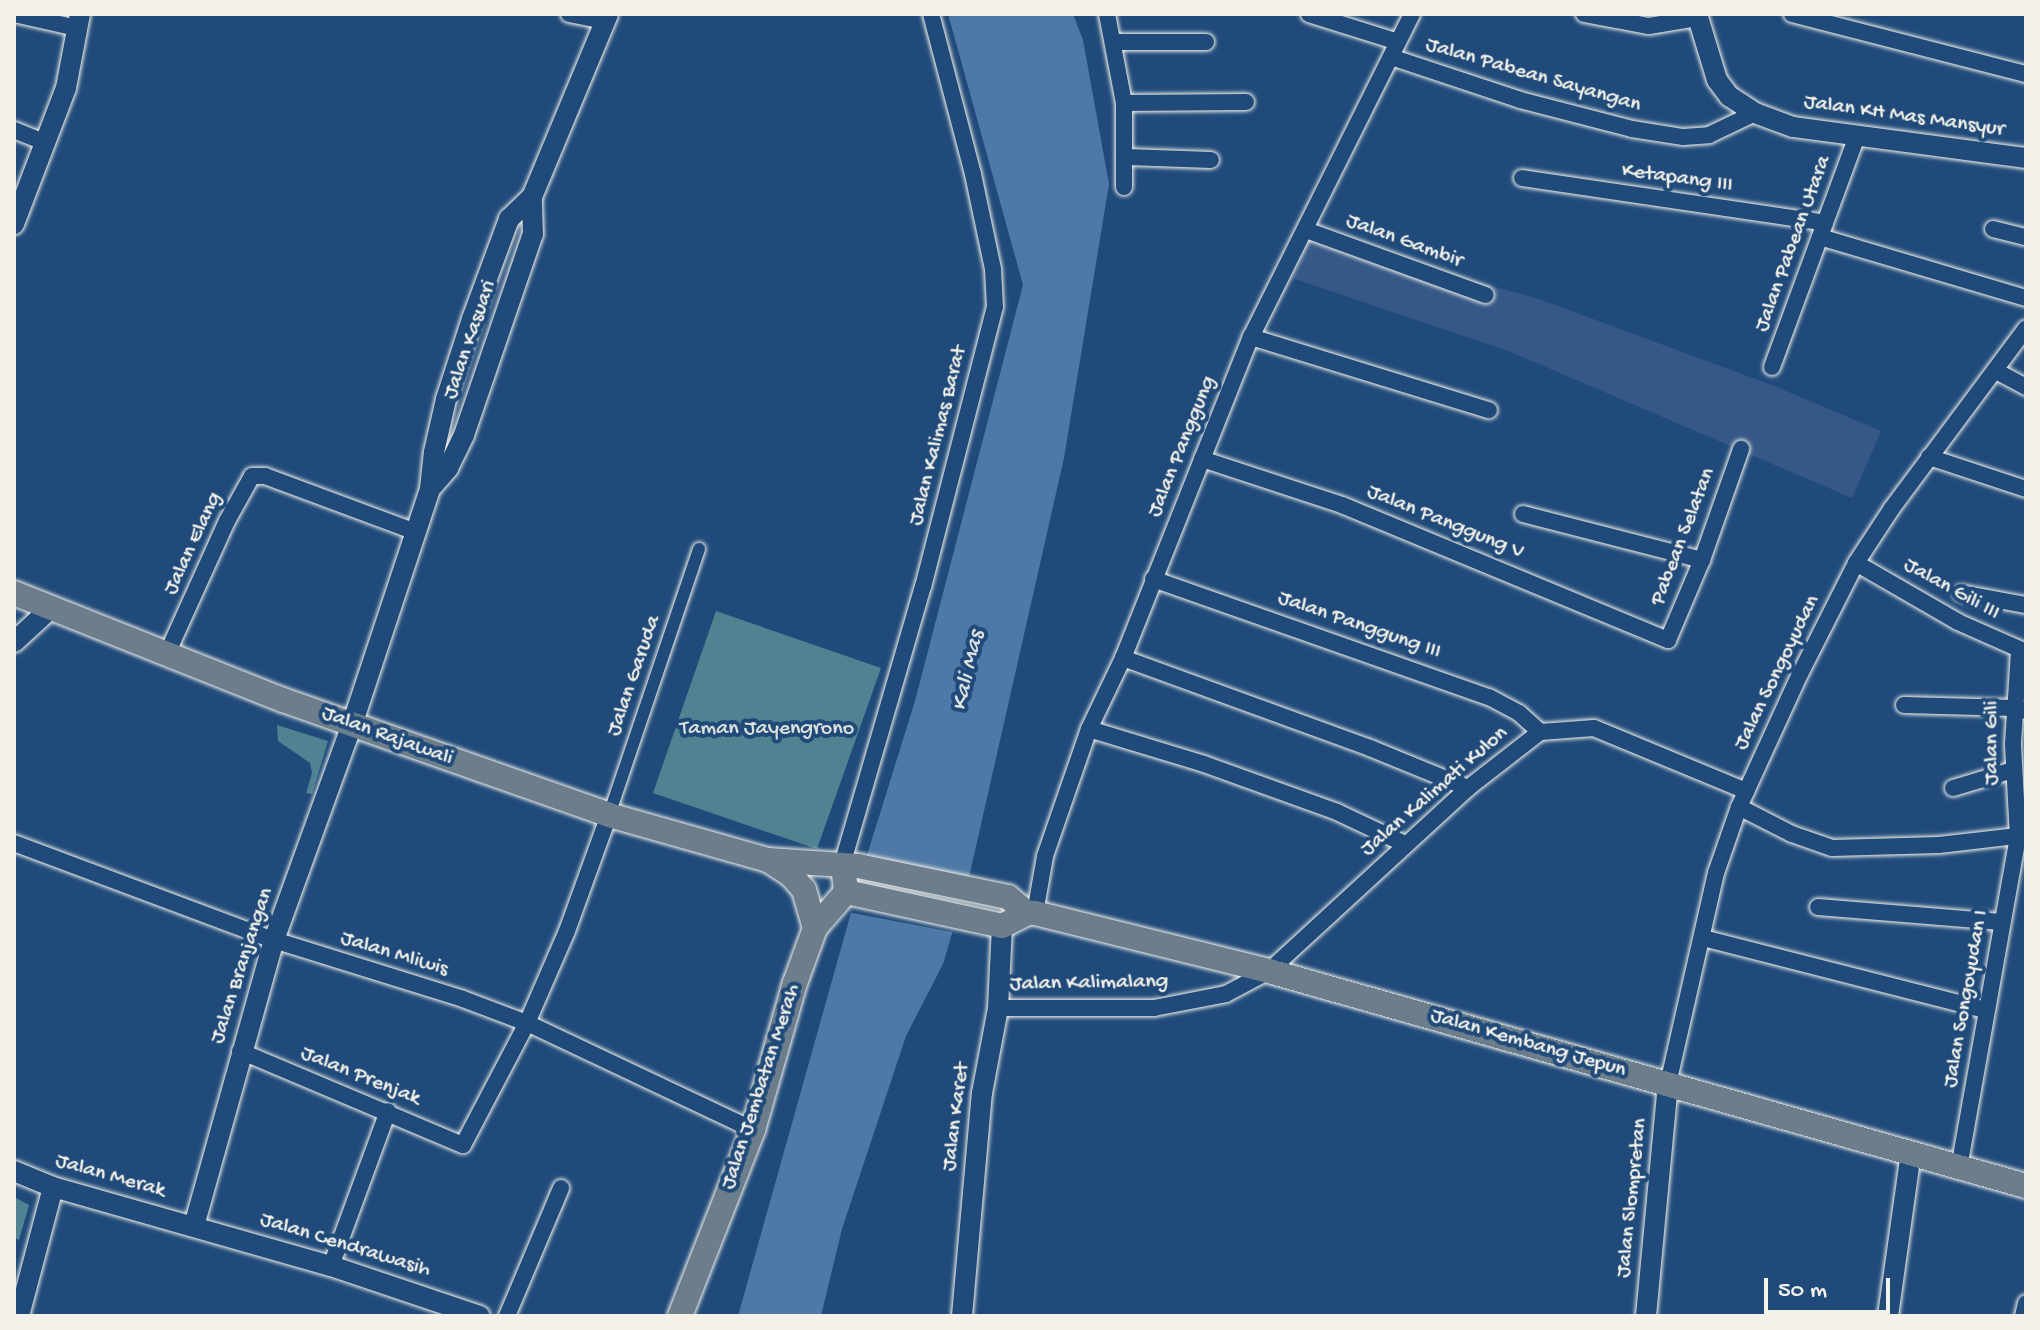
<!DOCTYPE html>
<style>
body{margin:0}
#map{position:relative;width:2040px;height:1330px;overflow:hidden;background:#1f4a7a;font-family:"Gochi Hand",sans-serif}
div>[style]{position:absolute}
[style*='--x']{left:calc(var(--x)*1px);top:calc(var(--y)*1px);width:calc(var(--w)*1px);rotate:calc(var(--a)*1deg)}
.built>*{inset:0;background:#355887}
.green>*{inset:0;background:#4f8391}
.water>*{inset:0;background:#4e79a6}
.pier>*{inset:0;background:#1f4a7a}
.roads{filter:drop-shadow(0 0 2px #f4f1e8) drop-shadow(0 0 2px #f4f1e8)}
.pedestrian>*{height:12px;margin:-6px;padding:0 6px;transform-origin:6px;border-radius:6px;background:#1f4a7a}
.minor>*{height:16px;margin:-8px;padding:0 8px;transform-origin:8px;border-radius:8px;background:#1f4a7a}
.tertiary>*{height:20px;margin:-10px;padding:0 10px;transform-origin:10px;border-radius:10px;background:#1f4a7a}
.primary>*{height:24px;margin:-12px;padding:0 12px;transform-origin:12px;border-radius:12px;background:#6c7d8b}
span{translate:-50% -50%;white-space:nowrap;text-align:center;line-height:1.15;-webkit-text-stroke:8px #1f4a7a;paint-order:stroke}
.street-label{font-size:22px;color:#f4f1e8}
.park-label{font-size:22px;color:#dbe0db}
.water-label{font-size:24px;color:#dbdfde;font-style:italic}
.frame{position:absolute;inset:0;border:16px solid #f4f1e8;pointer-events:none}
.scale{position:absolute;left:1764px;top:1278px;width:126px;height:36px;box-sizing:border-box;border:4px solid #f4f1e8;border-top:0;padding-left:10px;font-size:24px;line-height:28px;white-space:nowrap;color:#f4f1e8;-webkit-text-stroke:6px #1f4a7a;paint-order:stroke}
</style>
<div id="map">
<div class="built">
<div style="clip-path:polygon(1310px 236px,1539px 299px,1777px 387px,1881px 431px,1852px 498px,1511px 352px,1292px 278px)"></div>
</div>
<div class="green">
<div style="clip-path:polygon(716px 611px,881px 668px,817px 849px,653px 793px)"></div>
<div style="clip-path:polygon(277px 725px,328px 741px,312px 794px,306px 793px,312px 773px,310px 763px,278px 741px)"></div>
<div style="clip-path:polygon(14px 1197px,29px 1205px,19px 1240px,14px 1238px)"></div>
</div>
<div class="water">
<div style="clip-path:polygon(948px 14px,1073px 14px,1083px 40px,1109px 184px,1064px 458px,970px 873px,943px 964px,906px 1036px,842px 1229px,821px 1316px,738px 1316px,868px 852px,915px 701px,1023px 285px)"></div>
</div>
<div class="pier">
<div style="clip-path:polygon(863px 856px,967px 888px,957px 933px,847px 912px)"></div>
</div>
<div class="roads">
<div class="pedestrian">
<div style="--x:609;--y:815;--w:281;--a:-71.3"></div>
</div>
<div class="minor">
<div style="--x:14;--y:14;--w:65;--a:12.5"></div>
<div style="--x:569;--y:14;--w:38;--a:11"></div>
<div style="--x:1107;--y:14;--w:91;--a:79.2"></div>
<div style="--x:1124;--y:103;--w:84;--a:90"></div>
<div style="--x:1309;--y:14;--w:93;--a:17.5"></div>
<div style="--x:1584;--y:14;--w:66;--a:10.5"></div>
<div style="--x:1649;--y:26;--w:50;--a:-9.3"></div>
<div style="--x:1792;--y:14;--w:242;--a:14.4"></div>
<div style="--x:1114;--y:42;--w:92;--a:0"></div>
<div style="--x:1391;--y:57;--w:136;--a:18.4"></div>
<div style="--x:1520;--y:100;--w:116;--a:14.5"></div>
<div style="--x:1632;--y:129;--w:52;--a:8.9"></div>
<div style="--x:1683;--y:137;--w:26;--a:-4"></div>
<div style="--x:1709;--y:135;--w:51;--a:-25.6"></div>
<div style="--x:1124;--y:103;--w:122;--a:-0.5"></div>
<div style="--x:14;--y:130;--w:35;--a:22"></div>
<div style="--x:1127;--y:157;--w:84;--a:2"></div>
<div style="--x:1522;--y:178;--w:306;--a:8.4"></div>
<div style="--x:1993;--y:229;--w:34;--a:14"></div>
<div style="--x:1306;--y:230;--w:191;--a:19.9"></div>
<div style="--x:1820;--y:237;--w:215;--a:16.5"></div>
<div style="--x:1251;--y:337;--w:249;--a:17.1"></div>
<div style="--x:1772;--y:367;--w:246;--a:-69.8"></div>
<div style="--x:1996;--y:371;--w:34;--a:28"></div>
<div style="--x:1929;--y:457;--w:102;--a:18.3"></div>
<div style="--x:1202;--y:459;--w:147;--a:18.2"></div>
<div style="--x:1342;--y:505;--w:353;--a:22.5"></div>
<div style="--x:1668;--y:640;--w:87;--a:-67"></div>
<div style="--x:1702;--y:560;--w:118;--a:-70.6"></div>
<div style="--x:1523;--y:514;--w:185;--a:14.4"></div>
<div style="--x:1856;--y:563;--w:118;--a:30"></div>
<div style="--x:1958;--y:622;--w:74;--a:23.8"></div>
<div style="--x:1153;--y:579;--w:356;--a:19.4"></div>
<div style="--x:1489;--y:697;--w:34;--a:28"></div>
<div style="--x:1519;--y:713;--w:28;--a:42"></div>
<div style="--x:1961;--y:593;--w:66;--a:10.5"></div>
<div style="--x:166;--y:656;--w:148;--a:-65.7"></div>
<div style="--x:227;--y:521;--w:51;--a:-60.9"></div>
<div style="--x:252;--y:476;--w:13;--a:0"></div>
<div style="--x:265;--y:476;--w:158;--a:20.4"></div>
<div style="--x:1123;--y:658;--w:263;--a:20"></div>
<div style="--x:1370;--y:748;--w:106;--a:22.2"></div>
<div style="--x:1904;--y:705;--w:110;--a:1.6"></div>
<div style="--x:2014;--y:708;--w:12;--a:14"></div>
<div style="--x:1089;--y:729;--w:120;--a:16.9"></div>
<div style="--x:1204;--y:764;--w:141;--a:19.8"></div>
<div style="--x:1337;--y:812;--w:75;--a:25.2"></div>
<div style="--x:1953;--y:788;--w:63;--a:-16.7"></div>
<div style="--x:1739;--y:807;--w:59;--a:27"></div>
<div style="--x:1792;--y:834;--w:42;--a:19.3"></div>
<div style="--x:1832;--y:848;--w:107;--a:-1.6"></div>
<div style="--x:1939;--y:845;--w:88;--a:-6.6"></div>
<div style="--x:14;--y:843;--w:278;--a:20.5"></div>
<div style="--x:274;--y:940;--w:198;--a:17.3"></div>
<div style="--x:463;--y:999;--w:68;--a:20.6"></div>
<div style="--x:527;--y:1023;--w:250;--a:25.3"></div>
<div style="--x:842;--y:865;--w:290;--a:-73.8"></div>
<div style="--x:923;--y:587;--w:289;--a:-75.6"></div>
<div style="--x:995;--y:307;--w:38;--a:-93"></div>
<div style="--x:993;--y:269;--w:97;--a:-101.9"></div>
<div style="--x:973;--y:174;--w:165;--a:-104.7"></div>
<div style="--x:1818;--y:907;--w:184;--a:4.7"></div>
<div style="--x:1035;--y:913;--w:58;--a:-80"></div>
<div style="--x:1045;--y:856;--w:134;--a:-70.9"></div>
<div style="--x:1089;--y:729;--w:79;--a:-64.4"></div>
<div style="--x:1123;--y:658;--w:346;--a:-68.3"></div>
<div style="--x:1251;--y:337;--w:361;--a:-63.5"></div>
<div style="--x:1703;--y:938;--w:291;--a:14.3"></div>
<div style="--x:998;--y:1008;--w:156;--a:0"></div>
<div style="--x:1154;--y:1008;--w:73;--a:-11"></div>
<div style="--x:1226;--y:994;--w:49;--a:-28.1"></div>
<div style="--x:1269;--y:971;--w:270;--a:-42.6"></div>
<div style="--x:1468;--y:788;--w:91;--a:-37.9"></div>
<div style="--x:1540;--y:732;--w:54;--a:-4.2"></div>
<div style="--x:1594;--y:728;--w:165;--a:22.5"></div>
<div style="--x:240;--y:1051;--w:242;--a:22.9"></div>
<div style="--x:463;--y:1145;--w:138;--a:-62.3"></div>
<div style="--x:527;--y:1023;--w:100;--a:-66.5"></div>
<div style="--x:567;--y:931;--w:123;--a:-70.1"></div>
<div style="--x:1668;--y:1084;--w:216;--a:-77.2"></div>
<div style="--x:1716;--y:873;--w:70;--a:-70.8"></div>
<div style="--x:1739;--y:807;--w:146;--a:-65.4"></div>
<div style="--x:1800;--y:674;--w:124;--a:-63.2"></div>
<div style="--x:1856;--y:563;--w:66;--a:-56.8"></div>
<div style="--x:1892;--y:508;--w:224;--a:-53.3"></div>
<div style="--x:1959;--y:1168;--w:336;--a:-79.9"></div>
<div style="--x:2018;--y:837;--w:93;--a:-93.1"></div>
<div style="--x:2013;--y:744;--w:94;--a:-86.3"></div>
<div style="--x:331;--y:1266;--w:165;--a:-69.8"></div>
<div style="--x:507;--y:1316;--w:139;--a:-67.1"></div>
<div style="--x:2023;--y:1316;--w:13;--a:-77"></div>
</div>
<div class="tertiary">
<div style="--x:1697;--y:14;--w:69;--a:73.1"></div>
<div style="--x:1717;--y:80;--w:20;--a:53"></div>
<div style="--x:1729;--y:96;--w:31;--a:33"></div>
<div style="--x:1755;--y:113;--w:40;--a:20.2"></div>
<div style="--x:1793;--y:127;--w:235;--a:7.6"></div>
<div style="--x:14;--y:224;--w:146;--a:-69.1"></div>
<div style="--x:66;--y:88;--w:75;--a:-79.3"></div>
<div style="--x:430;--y:489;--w:28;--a:-49"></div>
<div style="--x:448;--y:468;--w:37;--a:-64"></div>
<div style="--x:464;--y:435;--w:213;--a:-71.1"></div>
<div style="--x:533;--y:234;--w:37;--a:-92"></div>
<div style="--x:14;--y:642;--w:52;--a:-42.6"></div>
<div style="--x:14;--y:1171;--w:42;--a:22.3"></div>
<div style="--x:53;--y:1187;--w:289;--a:15.9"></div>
<div style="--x:331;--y:1266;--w:157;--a:18.6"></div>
<div style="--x:194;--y:1226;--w:297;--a:-74.4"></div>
<div style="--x:274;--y:940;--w:229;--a:-70.1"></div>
<div style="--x:352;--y:725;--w:249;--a:-71.7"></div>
<div style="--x:430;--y:489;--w:37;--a:-84"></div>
<div style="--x:434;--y:452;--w:54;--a:-77.2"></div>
<div style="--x:446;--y:399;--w:84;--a:-72"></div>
<div style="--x:472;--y:319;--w:107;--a:-69.7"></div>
<div style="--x:509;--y:219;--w:32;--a:-44"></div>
<div style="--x:532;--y:197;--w:198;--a:-67.4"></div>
<div style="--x:19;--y:1316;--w:133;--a:-75.2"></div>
<div style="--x:962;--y:1316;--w:224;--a:-84.9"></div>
<div style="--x:982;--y:1093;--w:86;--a:-79.3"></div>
<div style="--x:998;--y:1008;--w:82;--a:-87.2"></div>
<div style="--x:1646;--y:1316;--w:233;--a:-84.6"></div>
<div style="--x:1888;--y:1316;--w:165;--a:-82"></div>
</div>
<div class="primary">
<div style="--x:14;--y:593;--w:289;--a:21.7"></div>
<div style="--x:283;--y:700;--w:346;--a:19.4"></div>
<div style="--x:609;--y:815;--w:165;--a:15.8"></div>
<div style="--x:768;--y:860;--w:90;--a:3.8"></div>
<div style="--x:858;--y:866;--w:153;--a:11.7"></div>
<div style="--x:1008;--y:897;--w:25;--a:40"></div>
<div style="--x:768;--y:860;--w:27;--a:33"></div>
<div style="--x:791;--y:875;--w:20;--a:49"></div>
<div style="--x:804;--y:890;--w:40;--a:74"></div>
<div style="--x:851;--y:893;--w:155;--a:12.3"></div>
<div style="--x:1002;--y:926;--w:28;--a:-27"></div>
<div style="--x:1027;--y:913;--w:8;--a:0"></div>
<div style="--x:1035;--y:913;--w:241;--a:13.9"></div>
<div style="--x:1269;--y:971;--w:787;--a:15.86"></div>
<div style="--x:680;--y:1316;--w:200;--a:-68.6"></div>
<div style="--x:753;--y:1130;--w:153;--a:-74.1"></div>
<div style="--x:795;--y:983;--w:59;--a:-70"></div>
<div style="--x:815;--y:928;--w:48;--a:-49.3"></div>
<div style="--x:846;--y:892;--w:18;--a:-96"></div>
</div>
</div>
<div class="street-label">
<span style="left:1533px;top:76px;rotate:16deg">Jalan Pabean Sayangan</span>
<span style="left:1904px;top:117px;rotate:8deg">Jalan KH Mas Mansyur</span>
<span style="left:1677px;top:179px;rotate:8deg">Ketapang III</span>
<span style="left:1404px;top:242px;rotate:20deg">Jalan Gambir</span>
<span style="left:1794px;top:244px;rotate:-70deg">Jalan Pabean Utara</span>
<span style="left:471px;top:340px;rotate:-71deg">Jalan Kasuari</span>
<span style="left:939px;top:436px;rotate:-76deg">Jalan Kalimas Barat</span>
<span style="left:1183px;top:447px;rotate:-68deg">Jalan Panggung</span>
<span style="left:1445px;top:523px;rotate:22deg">Jalan Panggung V</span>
<span style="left:1684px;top:537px;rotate:-69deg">Pabean Selatan</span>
<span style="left:194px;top:544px;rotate:-65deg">Jalan Elang</span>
<span style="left:1951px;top:590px;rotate:29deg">Jalan Gili III</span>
<span style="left:1359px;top:626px;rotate:19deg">Jalan Panggung III</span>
<span style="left:1778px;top:673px;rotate:-64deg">Jalan Songoyudan</span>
<span style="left:635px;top:676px;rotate:-71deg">Jalan Garuda</span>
<span style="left:387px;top:737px;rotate:20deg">Jalan Rajawali</span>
<span style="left:1993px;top:743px;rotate:-90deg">Jalan Gili</span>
<span style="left:1435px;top:792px;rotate:-41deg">Jalan Kalimati Kulon</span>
<span style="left:394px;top:955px;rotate:17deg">Jalan Mliwis</span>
<span style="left:243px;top:966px;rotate:-72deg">Jalan Branjangan</span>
<span style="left:1089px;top:984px;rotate:-1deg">Jalan Kalimalang</span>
<span style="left:1967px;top:999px;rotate:-80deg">Jalan Songoyudan I</span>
<span style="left:1528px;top:1044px;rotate:16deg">Jalan Kembang Jepun</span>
<span style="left:360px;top:1077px;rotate:22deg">Jalan Prenjak</span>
<span style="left:762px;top:1087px;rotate:-72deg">Jalan Jembatan Merah</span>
<span style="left:957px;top:1117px;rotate:-83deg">Jalan Karet</span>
<span style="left:110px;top:1177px;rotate:16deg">Jalan Merak</span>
<span style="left:1633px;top:1198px;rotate:-84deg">Jalan Slompretan</span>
<span style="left:345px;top:1246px;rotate:17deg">Jalan Cendrawasih</span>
</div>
<div class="park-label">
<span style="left:767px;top:730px">Taman Jayengrono</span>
</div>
<div class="water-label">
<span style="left:969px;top:671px;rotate:-77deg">Kali Mas</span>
</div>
<div class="frame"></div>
<div class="scale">50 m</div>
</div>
